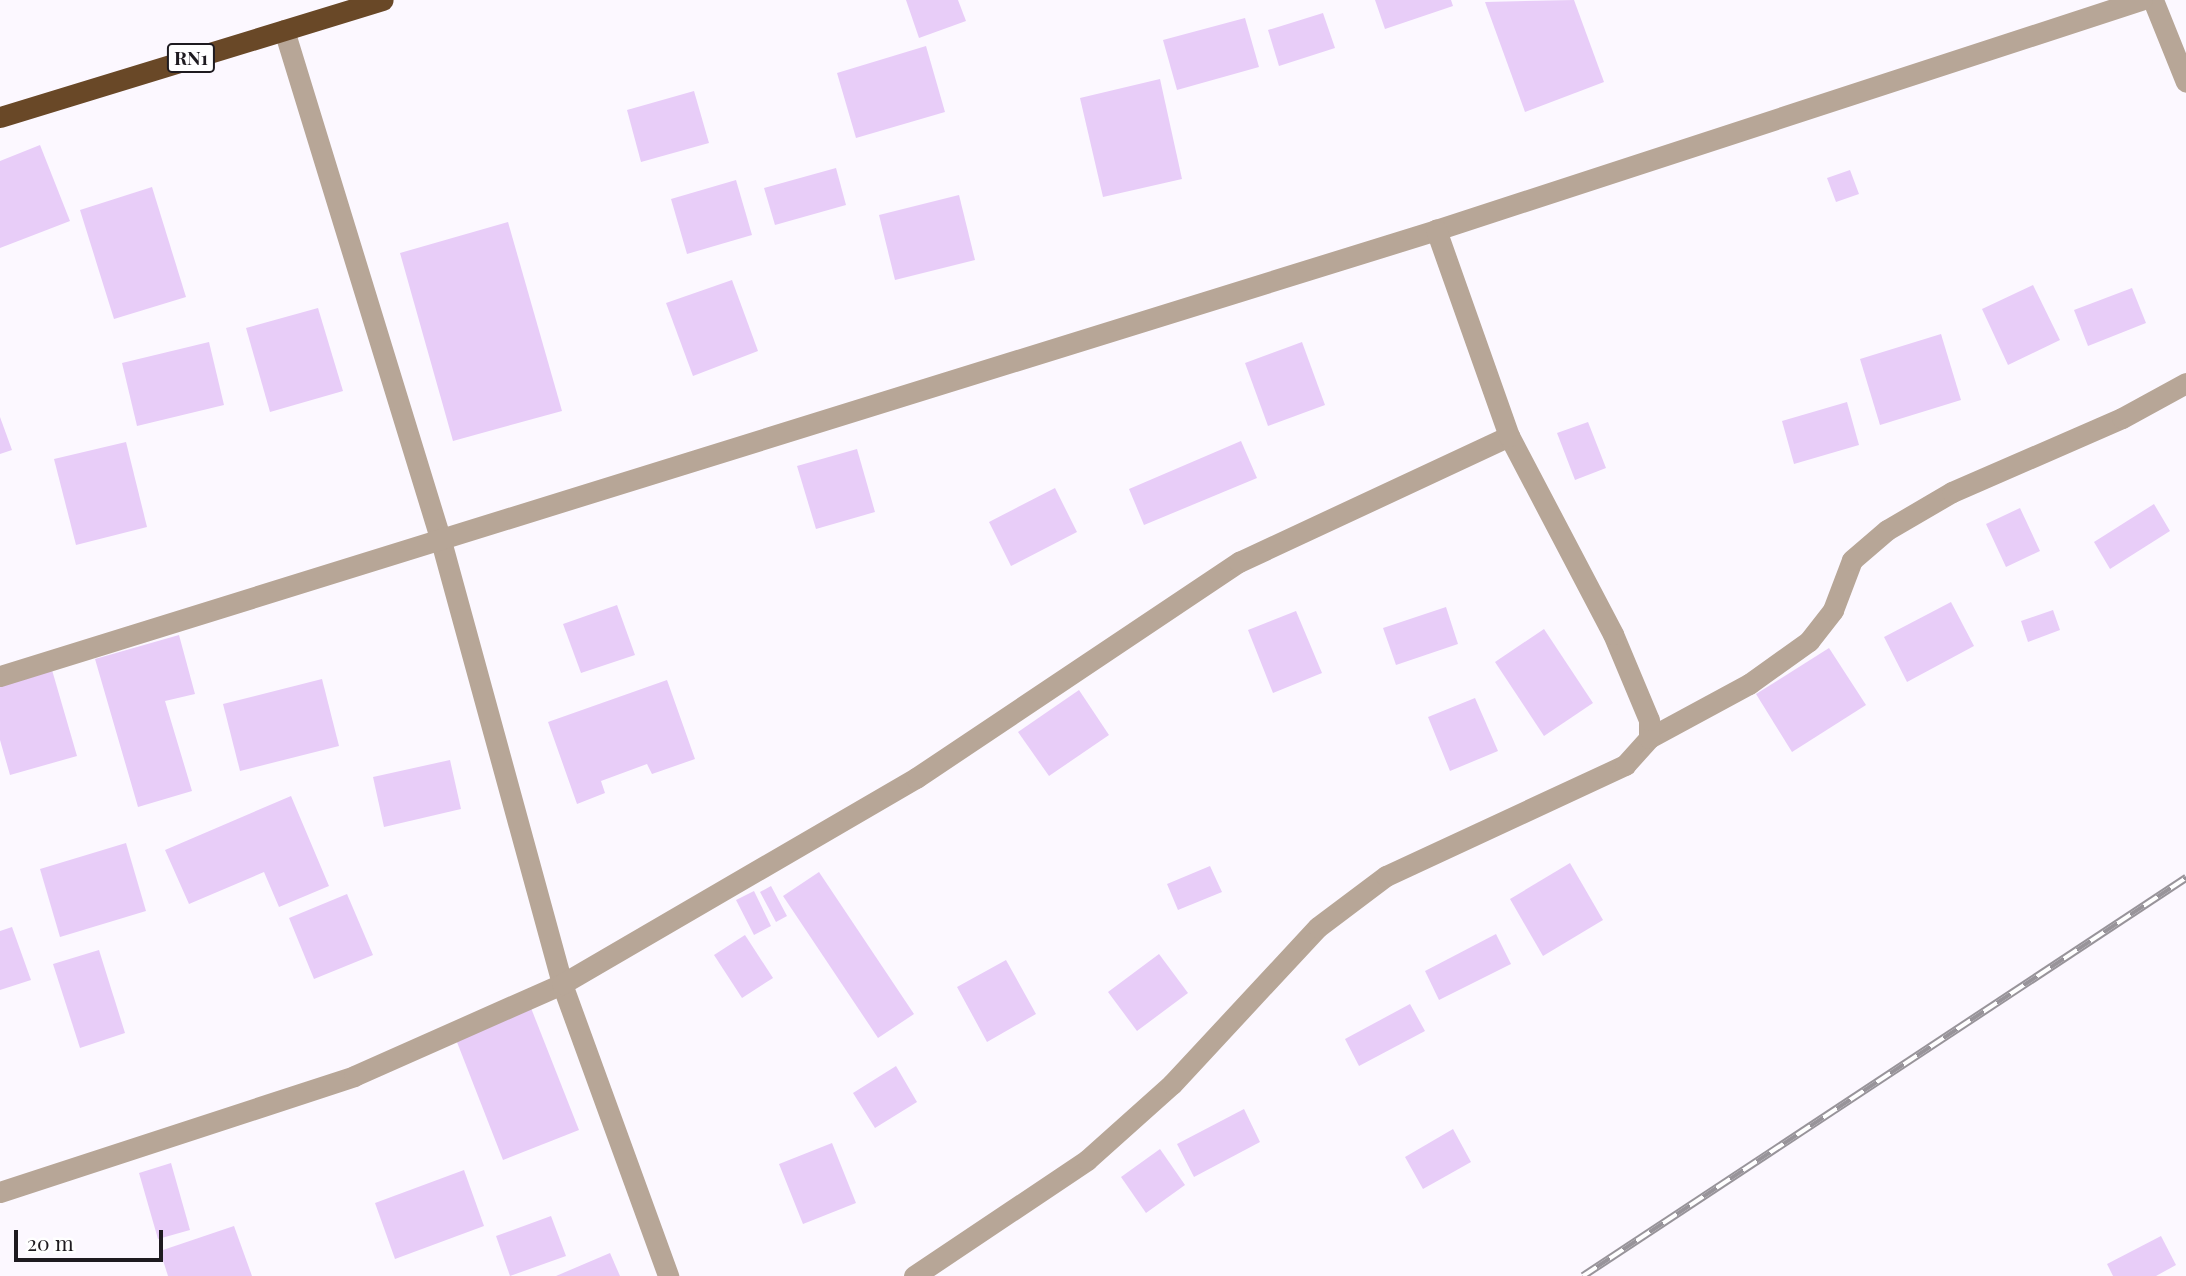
<!DOCTYPE html>
<style>
body{margin:0}
#map{position:relative;width:2186px;height:1276px;overflow:hidden;background:#fcf8ff;font-family:"Playfair Display",serif}
div>[style]{position:absolute}
[style*='--x']{left:calc(var(--x)*1px);top:calc(var(--y)*1px);width:calc(var(--w)*1px);rotate:calc(var(--a)*1deg)}
.building>*{inset:0;background:#e8cdf8}
.minor>*{height:21px;margin:-10.5px;padding:0 10.5px;transform-origin:10.5px;border-radius:10.5px;background:#b7a697}
.highway>*{height:21px;margin:-10.5px;padding:0 10.5px;transform-origin:10.5px;border-radius:10.5px;background:#694827}
.rail>*{height:8px;margin-top:-4px;transform-origin:0;background:repeating-linear-gradient(90deg,#fff 0 16px,#98949a 0 32px);box-sizing:border-box;border-block:2px solid #98949a}
span{translate:-50% -50%;white-space:nowrap;text-align:center;line-height:1.15;-webkit-text-stroke:5px #fff;paint-order:stroke}
.shield-label span{padding:2px 5px;background:#fff;border:2px solid;border-radius:5px;-webkit-text-stroke-width:0}
.shield-label{font-size:19px;color:#1e1b20;font-weight:700}
.scale{position:absolute;left:14px;top:1230px;width:149px;height:32px;box-sizing:border-box;border:4px solid #1e1b20;border-top:0;padding-left:9px;font-size:21px;line-height:24px;white-space:nowrap;color:#1e1b20;-webkit-text-stroke:5px #fff;paint-order:stroke}
</style>
<div id="map">
<div class="building">
<div style="clip-path:polygon(906px 0,958px 0,966px 21px,919px 38px)"></div>
<div style="clip-path:polygon(1375px 0,1451px 0,1453px 6px,1385px 29px)"></div>
<div style="clip-path:polygon(1574px 0,1604px 82px,1525px 112px,1485px 2px)"></div>
<div style="clip-path:polygon(1323px 13px,1335px 48px,1279px 66px,1268px 30px)"></div>
<div style="clip-path:polygon(1245px 18px,1259px 67px,1177px 90px,1163px 40px)"></div>
<div style="clip-path:polygon(926px 46px,945px 112px,856px 138px,837px 73px)"></div>
<div style="clip-path:polygon(1160px 79px,1182px 179px,1103px 197px,1080px 98px)"></div>
<div style="clip-path:polygon(694px 91px,709px 143px,641px 162px,627px 110px)"></div>
<div style="clip-path:polygon(40px 145px,70px 221px,0 248px,0 161px)"></div>
<div style="clip-path:polygon(836px 168px,846px 205px,775px 225px,764px 188px)"></div>
<div style="clip-path:polygon(1850px 170px,1859px 194px,1836px 202px,1827px 178px)"></div>
<div style="clip-path:polygon(736px 180px,752px 235px,687px 254px,671px 199px)"></div>
<div style="clip-path:polygon(152px 187px,186px 297px,114px 319px,80px 210px)"></div>
<div style="clip-path:polygon(959px 195px,975px 260px,895px 280px,879px 215px)"></div>
<div style="clip-path:polygon(508px 222px,562px 411px,453px 441px,400px 253px)"></div>
<div style="clip-path:polygon(732px 280px,758px 351px,693px 376px,666px 303px)"></div>
<div style="clip-path:polygon(2033px 285px,2060px 340px,2008px 365px,1982px 309px)"></div>
<div style="clip-path:polygon(2132px 288px,2146px 323px,2088px 346px,2074px 310px)"></div>
<div style="clip-path:polygon(318px 308px,343px 391px,270px 412px,246px 328px)"></div>
<div style="clip-path:polygon(1941px 334px,1961px 400px,1880px 425px,1860px 359px)"></div>
<div style="clip-path:polygon(209px 342px,224px 405px,137px 426px,122px 363px)"></div>
<div style="clip-path:polygon(1302px 342px,1325px 405px,1268px 426px,1245px 363px)"></div>
<div style="clip-path:polygon(1847px 402px,1859px 445px,1794px 464px,1782px 421px)"></div>
<div style="clip-path:polygon(0 417px,12px 450px,0 454px)"></div>
<div style="clip-path:polygon(1588px 422px,1606px 468px,1575px 480px,1557px 433px)"></div>
<div style="clip-path:polygon(1241px 441px,1257px 478px,1144px 525px,1129px 489px)"></div>
<div style="clip-path:polygon(126px 442px,147px 527px,76px 545px,54px 459px)"></div>
<div style="clip-path:polygon(857px 449px,875px 512px,816px 529px,797px 466px)"></div>
<div style="clip-path:polygon(1055px 488px,1077px 532px,1011px 566px,989px 522px)"></div>
<div style="clip-path:polygon(2154px 504px,2170px 531px,2110px 569px,2094px 542px)"></div>
<div style="clip-path:polygon(2020px 508px,2040px 551px,2006px 567px,1986px 524px)"></div>
<div style="clip-path:polygon(1951px 602px,1974px 646px,1907px 682px,1884px 637px)"></div>
<div style="clip-path:polygon(617px 605px,635px 655px,581px 673px,563px 624px)"></div>
<div style="clip-path:polygon(1446px 607px,1458px 644px,1396px 665px,1383px 628px)"></div>
<div style="clip-path:polygon(2053px 610px,2060px 630px,2028px 642px,2021px 621px)"></div>
<div style="clip-path:polygon(1296px 611px,1322px 673px,1273px 693px,1248px 630px)"></div>
<div style="clip-path:polygon(1544px 629px,1593px 703px,1544px 736px,1495px 662px)"></div>
<div style="clip-path:polygon(179px 635px,195px 694px,165px 701px,192px 791px,138px 807px,95px 659px)"></div>
<div style="clip-path:polygon(1829px 648px,1866px 705px,1792px 752px,1756px 694px)"></div>
<div style="clip-path:polygon(52px 670px,77px 756px,10px 775px,0 740px,0 685px)"></div>
<div style="clip-path:polygon(322px 679px,339px 746px,240px 771px,223px 704px)"></div>
<div style="clip-path:polygon(667px 680px,695px 759px,652px 774px,647px 764px,601px 781px,605px 793px,577px 804px,548px 722px)"></div>
<div style="clip-path:polygon(1079px 690px,1109px 735px,1049px 776px,1018px 732px)"></div>
<div style="clip-path:polygon(1475px 698px,1498px 751px,1450px 771px,1428px 717px)"></div>
<div style="clip-path:polygon(450px 760px,461px 809px,384px 827px,373px 777px)"></div>
<div style="clip-path:polygon(291px 796px,329px 886px,279px 907px,264px 872px,189px 904px,165px 850px)"></div>
<div style="clip-path:polygon(126px 843px,146px 911px,60px 937px,40px 869px)"></div>
<div style="clip-path:polygon(1570px 863px,1603px 920px,1543px 956px,1510px 899px)"></div>
<div style="clip-path:polygon(1210px 866px,1222px 892px,1178px 910px,1167px 884px)"></div>
<div style="clip-path:polygon(819px 872px,914px 1014px,878px 1038px,783px 896px)"></div>
<div style="clip-path:polygon(771px 886px,787px 916px,776px 922px,760px 892px)"></div>
<div style="clip-path:polygon(754px 891px,771px 926px,754px 935px,736px 900px)"></div>
<div style="clip-path:polygon(347px 894px,373px 955px,314px 979px,289px 918px)"></div>
<div style="clip-path:polygon(12px 927px,31px 980px,0 990px,0 931px)"></div>
<div style="clip-path:polygon(1496px 934px,1511px 964px,1439px 1000px,1425px 971px)"></div>
<div style="clip-path:polygon(745px 935px,773px 978px,742px 998px,714px 955px)"></div>
<div style="clip-path:polygon(99px 950px,125px 1033px,80px 1048px,53px 964px)"></div>
<div style="clip-path:polygon(1159px 954px,1188px 993px,1137px 1031px,1108px 992px)"></div>
<div style="clip-path:polygon(1006px 960px,1036px 1014px,987px 1042px,957px 987px)"></div>
<div style="clip-path:polygon(1410px 1004px,1425px 1031px,1359px 1066px,1345px 1039px)"></div>
<div style="clip-path:polygon(531px 1008px,579px 1130px,503px 1160px,455px 1037px)"></div>
<div style="clip-path:polygon(896px 1066px,917px 1102px,875px 1128px,853px 1093px)"></div>
<div style="clip-path:polygon(1244px 1109px,1260px 1142px,1194px 1177px,1177px 1144px)"></div>
<div style="clip-path:polygon(1453px 1129px,1471px 1162px,1423px 1189px,1405px 1157px)"></div>
<div style="clip-path:polygon(832px 1143px,856px 1203px,803px 1224px,779px 1164px)"></div>
<div style="clip-path:polygon(1160px 1149px,1185px 1185px,1146px 1213px,1121px 1177px)"></div>
<div style="clip-path:polygon(171px 1163px,190px 1230px,158px 1239px,139px 1173px)"></div>
<div style="clip-path:polygon(464px 1170px,484px 1226px,395px 1259px,375px 1203px)"></div>
<div style="clip-path:polygon(551px 1216px,566px 1256px,510px 1276px,496px 1236px)"></div>
<div style="clip-path:polygon(234px 1226px,252px 1276px,168px 1276px,160px 1251px)"></div>
<div style="clip-path:polygon(2161px 1236px,2176px 1265px,2156px 1276px,2113px 1276px,2107px 1264px)"></div>
<div style="clip-path:polygon(610px 1253px,620px 1276px,556px 1276px)"></div>
</div>
<div class="minor">
<div style="--x:2153;--y:0;--w:88;--a:68.1"></div>
<div style="--x:284;--y:30;--w:535;--a:72.92"></div>
<div style="--x:441;--y:541;--w:459;--a:74.7"></div>
<div style="--x:562;--y:984;--w:311;--a:70"></div>
<div style="--x:0;--y:676;--w:1504;--a:-17.25"></div>
<div style="--x:1436;--y:230;--w:742;--a:-18.07"></div>
<div style="--x:1649;--y:738;--w:114;--a:-28.4"></div>
<div style="--x:1749;--y:684;--w:74;--a:-35.6"></div>
<div style="--x:1809;--y:641;--w:39;--a:-52"></div>
<div style="--x:1833;--y:610;--w:53;--a:-69.2"></div>
<div style="--x:1852;--y:560;--w:46;--a:-40.6"></div>
<div style="--x:1887;--y:530;--w:75;--a:-30.3"></div>
<div style="--x:1952;--y:492;--w:185;--a:-23.5"></div>
<div style="--x:2122;--y:418;--w:73;--a:-28.7"></div>
<div style="--x:0;--y:1192;--w:373;--a:-18.1"></div>
<div style="--x:354;--y:1076;--w:227;--a:-23.9"></div>
<div style="--x:562;--y:984;--w:410;--a:-30.2"></div>
<div style="--x:916;--y:778;--w:389;--a:-33.8"></div>
<div style="--x:1239;--y:562;--w:298;--a:-25"></div>
<div style="--x:914;--y:1276;--w:208;--a:-33.8"></div>
<div style="--x:1087;--y:1160;--w:114;--a:-41.8"></div>
<div style="--x:1172;--y:1084;--w:214;--a:-47.1"></div>
<div style="--x:1318;--y:927;--w:85;--a:-36.9"></div>
<div style="--x:1386;--y:876;--w:264;--a:-24.9"></div>
<div style="--x:1625;--y:765;--w:36;--a:-48"></div>
<div style="--x:1649;--y:738;--w:18;--a:-90"></div>
<div style="--x:1649;--y:720;--w:93;--a:-112.7"></div>
<div style="--x:1613;--y:634;--w:224;--a:-117.7"></div>
<div style="--x:1509;--y:436;--w:219;--a:-109.5"></div>
</div>
<div class="highway">
<div style="--x:0;--y:117;--w:400;--a:-17"></div>
</div>
<div class="rail">
<div style="--x:1583;--y:1276;--w:723;--a:-33.43"></div>
</div>
<div class="shield-label">
<span style="left:191px;top:58px">RN1</span>
</div>
<div class="scale">20 m</div>
</div>
